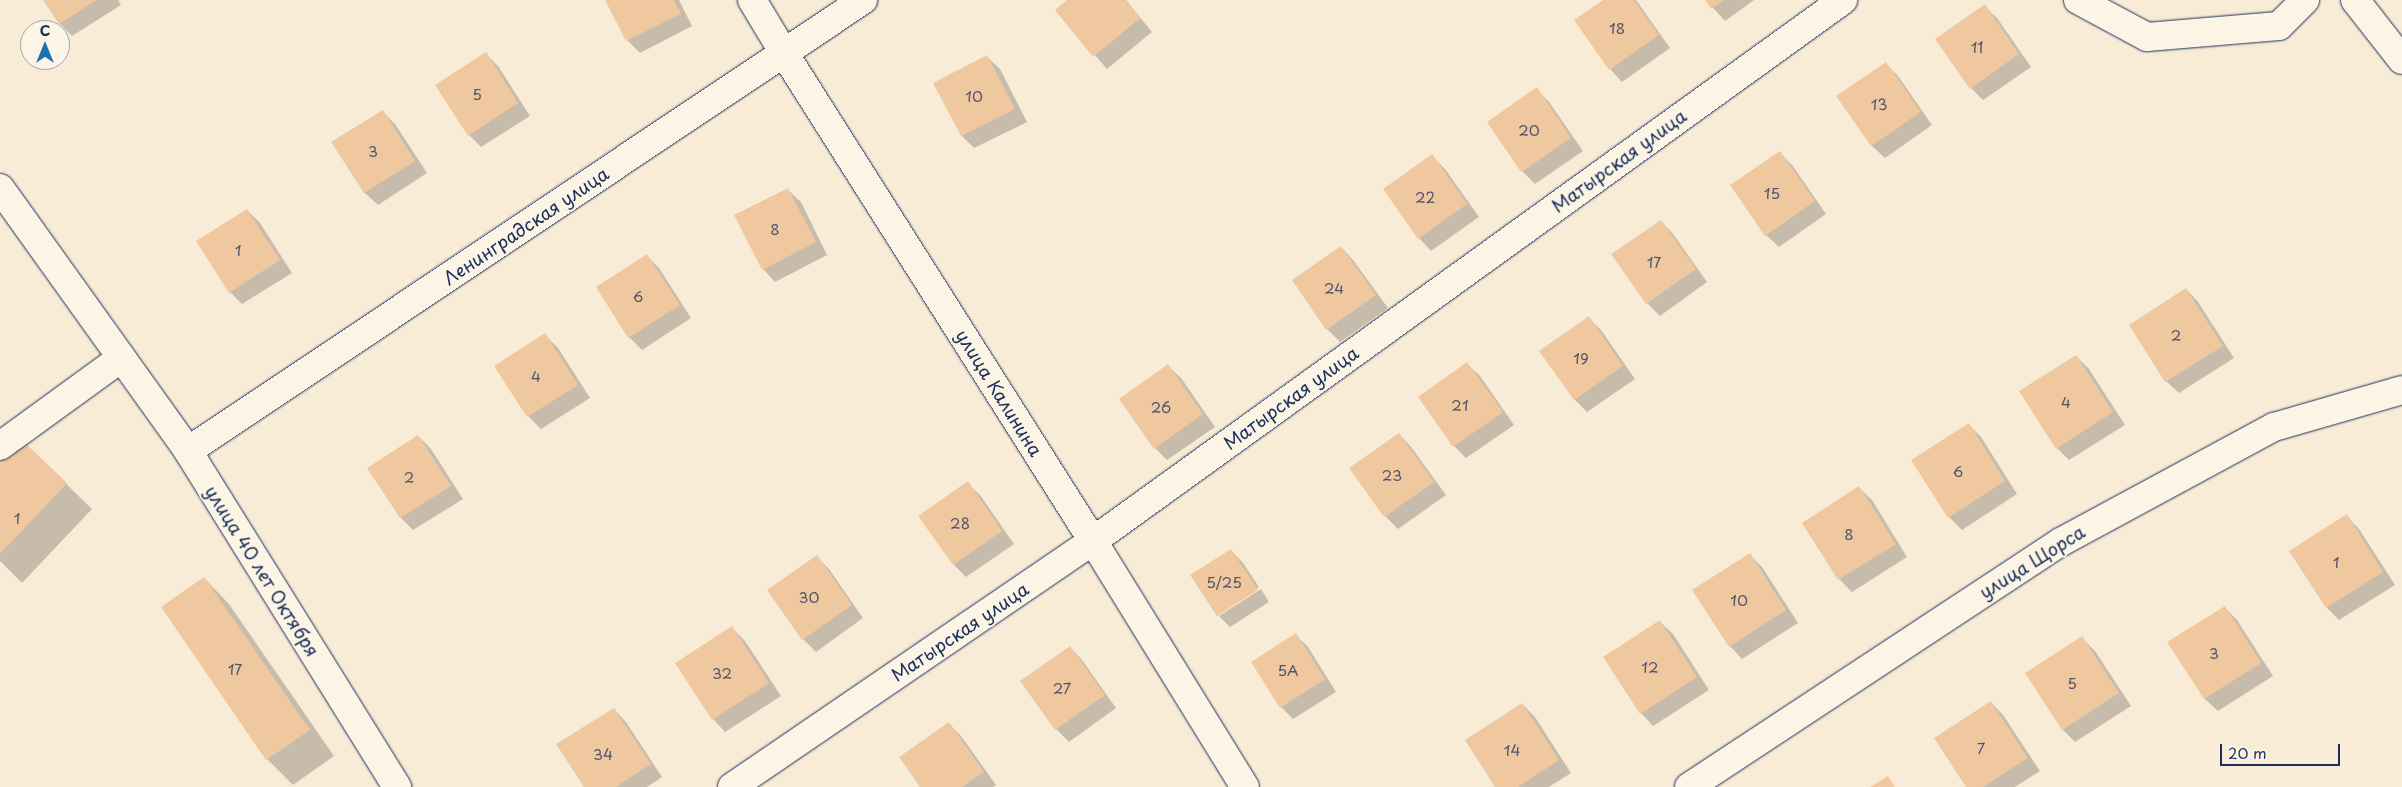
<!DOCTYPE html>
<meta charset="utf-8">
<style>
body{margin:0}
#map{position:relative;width:2402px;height:787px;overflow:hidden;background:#f9ecd7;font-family:"Playpen Sans",sans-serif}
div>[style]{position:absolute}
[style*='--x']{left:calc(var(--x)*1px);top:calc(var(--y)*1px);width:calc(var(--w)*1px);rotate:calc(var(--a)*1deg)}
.shadow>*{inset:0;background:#0003}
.building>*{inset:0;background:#efc89f}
.roads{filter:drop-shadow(0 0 1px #1b2f5e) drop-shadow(0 0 1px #1b2f5e)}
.street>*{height:28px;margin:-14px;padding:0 14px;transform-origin:14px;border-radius:14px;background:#fcf5e5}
span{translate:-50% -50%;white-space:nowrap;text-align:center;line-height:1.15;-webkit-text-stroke:4px #fcf5e5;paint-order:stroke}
.number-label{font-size:15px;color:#50556e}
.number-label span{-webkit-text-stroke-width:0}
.street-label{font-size:18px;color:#1b2f5e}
.north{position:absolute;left:20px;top:20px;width:50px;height:50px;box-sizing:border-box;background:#fcf5e5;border:1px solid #a2a6af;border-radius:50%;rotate:0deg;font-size:14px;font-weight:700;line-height:20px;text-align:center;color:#1b2f5e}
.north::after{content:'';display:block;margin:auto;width:18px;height:22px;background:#1f6fb2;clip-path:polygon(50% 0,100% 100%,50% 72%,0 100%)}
.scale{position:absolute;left:2220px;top:744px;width:120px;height:22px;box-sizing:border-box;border:2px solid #1b2f5e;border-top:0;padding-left:6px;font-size:15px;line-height:18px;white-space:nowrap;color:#1b2f5e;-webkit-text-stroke:4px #fcf5e5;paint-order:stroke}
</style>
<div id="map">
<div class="shadow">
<div style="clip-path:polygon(44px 0,118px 0,121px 5px,72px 36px,60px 24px)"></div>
<div style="clip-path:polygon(607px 0,679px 0,692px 26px,640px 53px,627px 40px)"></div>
<div style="clip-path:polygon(1069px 0,1126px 0,1152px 32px,1107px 69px,1056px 11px)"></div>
<div style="clip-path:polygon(1605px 0,1636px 0,1670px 48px,1622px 82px,1610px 69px)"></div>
<div style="clip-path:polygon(1706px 0,1754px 0,1725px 21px)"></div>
<div style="clip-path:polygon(1984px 6px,1997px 18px,2031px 67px,1983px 100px,1971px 88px)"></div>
<div style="clip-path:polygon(486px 54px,498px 66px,530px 116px,481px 147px,469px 135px)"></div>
<div style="clip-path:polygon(987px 57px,1000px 69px,1027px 122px,974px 148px,962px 136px)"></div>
<div style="clip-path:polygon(1886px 64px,1898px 76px,1932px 125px,1885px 158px,1872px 146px,1838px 96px)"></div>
<div style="clip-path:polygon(1536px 89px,1549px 102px,1583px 151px,1535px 184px,1522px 171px,1488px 123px)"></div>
<div style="clip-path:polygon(382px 111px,395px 124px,427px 173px,378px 205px,365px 193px,333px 142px)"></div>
<div style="clip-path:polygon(1780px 153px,1792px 165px,1826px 214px,1779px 247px,1766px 235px)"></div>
<div style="clip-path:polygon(1432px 156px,1445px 169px,1479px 217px,1431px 251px,1419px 238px)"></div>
<div style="clip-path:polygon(788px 190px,801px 202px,827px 255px,775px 282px,763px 269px)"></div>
<div style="clip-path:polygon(247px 210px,260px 223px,292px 273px,242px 304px,230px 292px)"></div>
<div style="clip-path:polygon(1661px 221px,1673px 234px,1707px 282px,1660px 316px,1647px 303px)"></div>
<div style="clip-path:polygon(1341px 247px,1353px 260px,1388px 308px,1340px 342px,1327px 329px,1293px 280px)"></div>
<div style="clip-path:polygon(647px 256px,659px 268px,691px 318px,642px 350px,629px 337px,597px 288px)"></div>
<div style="clip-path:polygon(2186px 289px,2198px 302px,2234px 358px,2179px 393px,2166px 381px)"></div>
<div style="clip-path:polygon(1588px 318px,1601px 330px,1635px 379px,1587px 412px,1575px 400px,1540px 351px)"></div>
<div style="clip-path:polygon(545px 335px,558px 348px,590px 398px,541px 429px,528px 416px,496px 367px)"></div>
<div style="clip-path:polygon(2076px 356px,2089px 369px,2125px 425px,2069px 460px,2057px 448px)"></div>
<div style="clip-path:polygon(1467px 364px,1480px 376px,1514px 425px,1466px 458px,1454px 446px)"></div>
<div style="clip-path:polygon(1168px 366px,1181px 378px,1215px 427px,1167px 460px,1155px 448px)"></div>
<div style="clip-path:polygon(1969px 425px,1981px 437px,2017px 494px,1962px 530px,1949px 517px)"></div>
<div style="clip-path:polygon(1399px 434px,1411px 447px,1446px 495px,1398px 529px,1385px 516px,1351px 468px)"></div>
<div style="clip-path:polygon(418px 436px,431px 449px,463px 499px,413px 530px,401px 518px,369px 468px)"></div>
<div style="clip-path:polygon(19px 438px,92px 509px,22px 583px,0 561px,0 458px)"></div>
<div style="clip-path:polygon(967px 483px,980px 495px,1014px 544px,966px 577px,954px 565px,919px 516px)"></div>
<div style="clip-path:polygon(1859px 488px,1872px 500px,1907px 557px,1852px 592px,1839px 579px,1803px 524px)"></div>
<div style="clip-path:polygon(2346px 516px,2359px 529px,2395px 585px,2339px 620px,2327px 608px)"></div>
<div style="clip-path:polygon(1231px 550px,1243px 563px,1259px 587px,1219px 613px,1219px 616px,1261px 589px,1269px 602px,1230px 627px,1218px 615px)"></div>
<div style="clip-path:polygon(1750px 555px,1762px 567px,1798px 623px,1742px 659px,1730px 646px)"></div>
<div style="clip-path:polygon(817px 557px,829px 569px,863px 618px,816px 652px,803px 639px)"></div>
<div style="clip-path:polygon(204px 578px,229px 604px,334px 756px,293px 785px,267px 759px)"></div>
<div style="clip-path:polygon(2224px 607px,2237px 620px,2273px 676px,2218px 711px,2205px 699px,2169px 643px)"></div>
<div style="clip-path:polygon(1660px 622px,1673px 634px,1709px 690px,1653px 726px,1641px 713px)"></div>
<div style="clip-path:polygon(732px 628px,745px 641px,781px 696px,725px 732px,713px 719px,677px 664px)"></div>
<div style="clip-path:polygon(1296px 635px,1308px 647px,1336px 692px,1293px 719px,1281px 707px)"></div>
<div style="clip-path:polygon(2082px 638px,2095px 651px,2131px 706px,2075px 742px,2063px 730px,2027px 673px)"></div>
<div style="clip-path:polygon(1070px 647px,1082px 660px,1116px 708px,1069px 742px,1056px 729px,1022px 681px)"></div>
<div style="clip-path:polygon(1991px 702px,2003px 715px,2040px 771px,2015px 787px,1967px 787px)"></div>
<div style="clip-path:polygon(1522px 704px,1535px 717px,1571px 773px,1549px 787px,1496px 787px)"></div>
<div style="clip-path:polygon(614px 709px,626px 722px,662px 777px,647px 787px,586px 787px)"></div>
<div style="clip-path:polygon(949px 724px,961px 736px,996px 785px,993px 787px,922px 787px)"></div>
</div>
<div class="building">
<div style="clip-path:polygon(43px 0,97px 0,59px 24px)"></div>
<div style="clip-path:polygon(605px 0,674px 0,681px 14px,626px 41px)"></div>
<div style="clip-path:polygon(1067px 0,1125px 0,1140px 18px,1093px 57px,1055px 10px)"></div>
<div style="clip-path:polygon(1603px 0,1634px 0,1659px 35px,1609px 70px,1574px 20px)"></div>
<div style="clip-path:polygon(1705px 0,1724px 0,1711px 9px)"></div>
<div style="clip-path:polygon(1985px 4px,2019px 54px,1970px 89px,1935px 39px)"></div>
<div style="clip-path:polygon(486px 52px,518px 103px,468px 136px,435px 85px)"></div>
<div style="clip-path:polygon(987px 55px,1015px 109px,961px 136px,933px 83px)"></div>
<div style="clip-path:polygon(1886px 62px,1921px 112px,1871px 146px,1836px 96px)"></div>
<div style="clip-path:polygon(1537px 87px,1571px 138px,1521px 172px,1487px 122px)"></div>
<div style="clip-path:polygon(383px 110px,415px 161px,364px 193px,331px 142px)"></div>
<div style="clip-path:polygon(1780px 151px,1815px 201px,1765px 236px,1730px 185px)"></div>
<div style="clip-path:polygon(1432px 154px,1467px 204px,1418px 239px,1383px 189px)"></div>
<div style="clip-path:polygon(788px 188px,816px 242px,762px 270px,734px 215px)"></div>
<div style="clip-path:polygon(247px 209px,280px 260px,229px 293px,196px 241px)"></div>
<div style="clip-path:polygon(1661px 220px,1696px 269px,1646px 304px,1611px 254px)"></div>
<div style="clip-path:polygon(1341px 246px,1376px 295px,1326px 330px,1292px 280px)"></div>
<div style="clip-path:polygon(647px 254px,680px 305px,628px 338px,596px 287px)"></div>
<div style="clip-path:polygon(2186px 288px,2223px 346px,2165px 382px,2129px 325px)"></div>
<div style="clip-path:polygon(1589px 316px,1623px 366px,1574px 400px,1539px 351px)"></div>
<div style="clip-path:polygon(545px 333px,578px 385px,527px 417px,494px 366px)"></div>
<div style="clip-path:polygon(2076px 355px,2113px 412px,2056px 449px,2019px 391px)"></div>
<div style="clip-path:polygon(1467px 362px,1503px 412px,1453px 447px,1418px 397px)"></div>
<div style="clip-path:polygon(1168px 364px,1203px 414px,1154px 449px,1119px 399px)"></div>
<div style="clip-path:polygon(1969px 423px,2005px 481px,1948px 518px,1911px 460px)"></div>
<div style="clip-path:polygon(1399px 433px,1434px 482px,1384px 517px,1349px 468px)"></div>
<div style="clip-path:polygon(418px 435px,451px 486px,400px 518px,367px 468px)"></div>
<div style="clip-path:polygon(19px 437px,67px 483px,0 554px,0 457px)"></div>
<div style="clip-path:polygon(968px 481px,1002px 531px,953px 565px,918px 516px)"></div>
<div style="clip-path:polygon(1859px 486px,1896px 544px,1838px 580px,1802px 523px)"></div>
<div style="clip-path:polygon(2347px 514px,2383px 572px,2326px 608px,2289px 551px)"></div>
<div style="clip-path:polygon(1231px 549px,1258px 590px,1217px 616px,1190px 575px)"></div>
<div style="clip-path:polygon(1750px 553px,1786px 610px,1729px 647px,1692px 590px)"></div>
<div style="clip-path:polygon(817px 555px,852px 605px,802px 640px,767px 590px)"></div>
<div style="clip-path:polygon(204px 577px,310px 730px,266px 760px,161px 607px)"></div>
<div style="clip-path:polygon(2225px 606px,2261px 663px,2204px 699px,2167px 642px)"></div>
<div style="clip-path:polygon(1660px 620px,1697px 677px,1640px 714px,1603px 657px)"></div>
<div style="clip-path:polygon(732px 626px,769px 683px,712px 720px,675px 663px)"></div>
<div style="clip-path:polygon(1296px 633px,1325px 679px,1280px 708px,1251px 662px)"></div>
<div style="clip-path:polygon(2082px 636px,2119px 693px,2062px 730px,2025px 673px)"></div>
<div style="clip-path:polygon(1070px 646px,1105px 695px,1055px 730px,1020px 681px)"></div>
<div style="clip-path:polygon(1991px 701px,2028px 758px,1983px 787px,1966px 787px,1934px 738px)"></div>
<div style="clip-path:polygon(1522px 703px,1559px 760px,1518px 787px,1495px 787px,1465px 740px)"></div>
<div style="clip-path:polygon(614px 708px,651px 764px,616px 787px,584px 787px,556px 744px)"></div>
<div style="clip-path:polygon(949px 722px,984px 772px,962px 787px,920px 787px,899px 757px)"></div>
<div style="clip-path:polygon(1888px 776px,1895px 787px,1870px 787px)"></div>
</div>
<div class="roads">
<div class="street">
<div style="--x:752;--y:0;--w:62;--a:58.9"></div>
<div style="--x:784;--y:53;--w:578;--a:57.66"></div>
<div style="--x:1093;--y:541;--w:289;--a:58.3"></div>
<div style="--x:2078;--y:0;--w:78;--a:28.2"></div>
<div style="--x:2147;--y:37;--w:132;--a:-4.8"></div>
<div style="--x:2279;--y:26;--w:37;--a:-45"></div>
<div style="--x:2355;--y:0;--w:76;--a:51.9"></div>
<div style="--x:0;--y:188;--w:323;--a:54.4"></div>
<div style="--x:188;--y:451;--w:396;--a:58.1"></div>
<div style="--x:0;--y:446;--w:150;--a:-36"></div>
<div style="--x:188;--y:451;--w:812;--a:-33.75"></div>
<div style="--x:732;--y:787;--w:437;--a:-34.3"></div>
<div style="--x:1093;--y:541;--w:925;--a:-35.8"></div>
<div style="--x:1689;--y:787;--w:445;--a:-33.4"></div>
<div style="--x:2061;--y:542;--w:242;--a:-28.4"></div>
<div style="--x:2274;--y:427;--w:133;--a:-16.1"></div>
</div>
</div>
<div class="number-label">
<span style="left:1617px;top:28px">18</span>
<span style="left:1977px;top:47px">11</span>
<span style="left:477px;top:94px">5</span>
<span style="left:974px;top:96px">10</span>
<span style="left:1879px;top:104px">13</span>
<span style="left:1529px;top:130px">20</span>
<span style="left:373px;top:151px">3</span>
<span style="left:1772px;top:193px">15</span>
<span style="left:1425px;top:197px">22</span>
<span style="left:775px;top:229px">8</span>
<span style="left:238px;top:250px">1</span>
<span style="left:1654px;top:262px">17</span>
<span style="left:1334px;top:288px">24</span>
<span style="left:638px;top:296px">6</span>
<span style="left:2176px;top:335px">2</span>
<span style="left:1581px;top:358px">19</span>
<span style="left:536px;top:376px">4</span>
<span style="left:2066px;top:402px">4</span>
<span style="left:1460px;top:405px">21</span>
<span style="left:1161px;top:407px">26</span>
<span style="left:1958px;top:471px">6</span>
<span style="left:1392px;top:475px">23</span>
<span style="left:409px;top:477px">2</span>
<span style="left:17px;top:518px">1</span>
<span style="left:960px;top:523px">28</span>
<span style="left:1849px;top:534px">8</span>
<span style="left:2336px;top:562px">1</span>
<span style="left:1224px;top:582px">5/25</span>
<span style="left:809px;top:597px">30</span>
<span style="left:1739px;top:600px">10</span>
<span style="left:2214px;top:653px">3</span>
<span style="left:1650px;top:667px">12</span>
<span style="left:235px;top:669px">17</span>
<span style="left:1288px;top:670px">5А</span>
<span style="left:722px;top:673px">32</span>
<span style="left:2072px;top:683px">5</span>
<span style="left:1062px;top:688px">27</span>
<span style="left:1981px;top:748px">7</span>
<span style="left:1512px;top:750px">14</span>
<span style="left:603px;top:754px">34</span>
</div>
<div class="street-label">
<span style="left:1619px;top:161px;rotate:-36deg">Матырская улица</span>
<span style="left:526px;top:226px;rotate:-34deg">Ленинградская улица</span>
<span style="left:999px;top:393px;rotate:58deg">улица Калинина</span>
<span style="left:1291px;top:398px;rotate:-36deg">Матырская улица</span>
<span style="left:2032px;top:562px;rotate:-32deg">улица Щорса</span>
<span style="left:262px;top:571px;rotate:58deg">улица 40 лет Октября</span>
<span style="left:960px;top:632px;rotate:-34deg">Матырская улица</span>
</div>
<div class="north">С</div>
<div class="scale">20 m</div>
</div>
